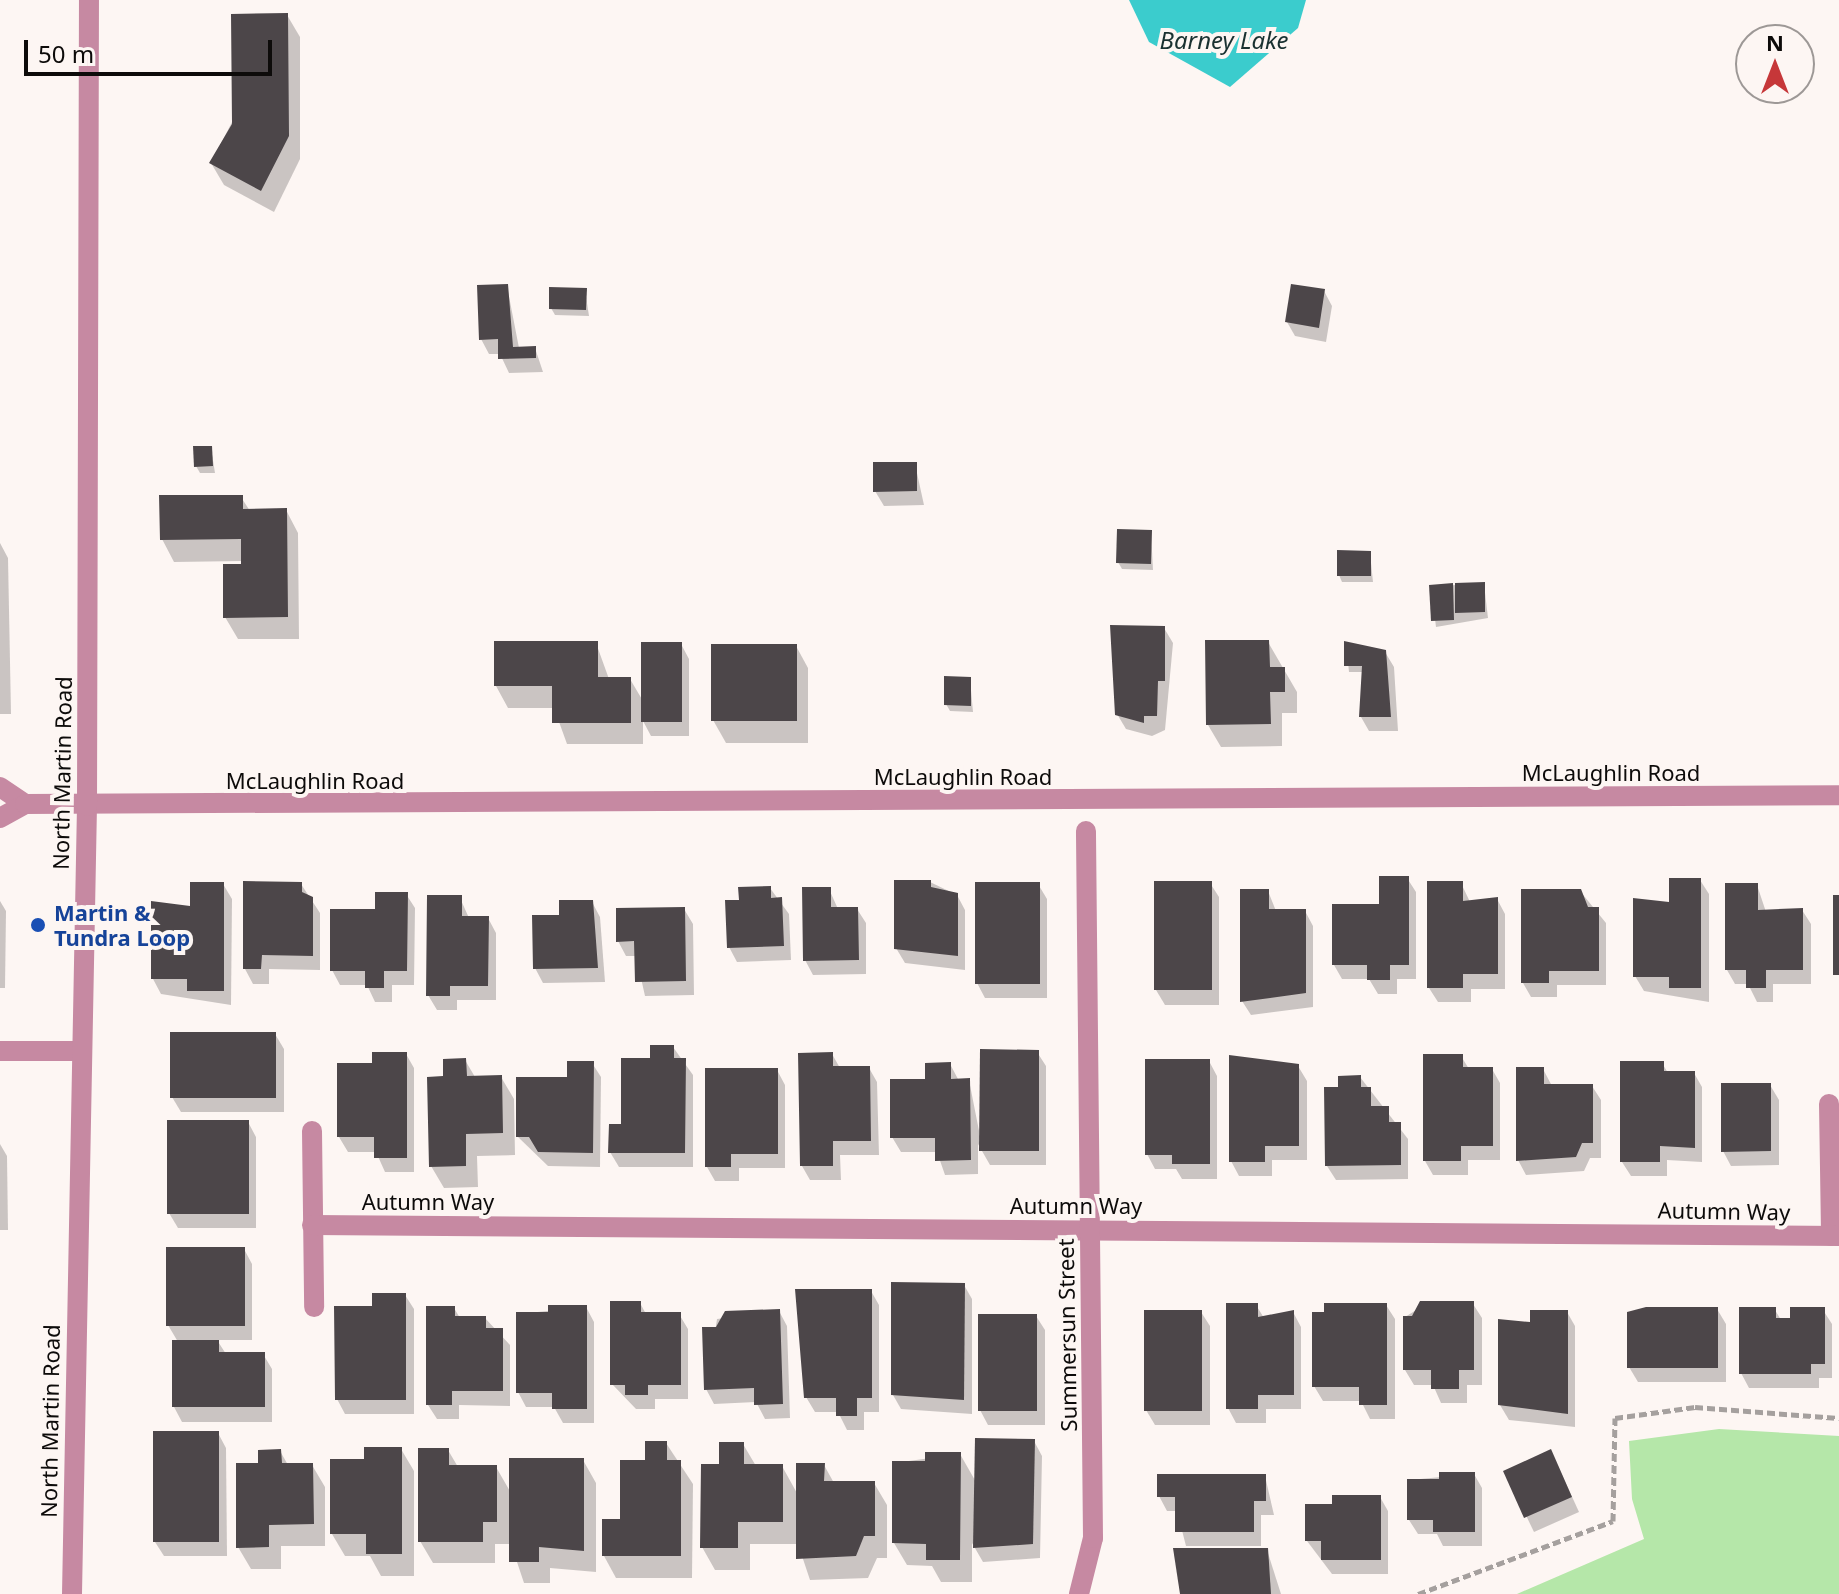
<!DOCTYPE html>
<style>
body{margin:0}
#map{position:relative;width:1839px;height:1594px;overflow:hidden;background:#fdf6f3;font-family:"Noto Sans",sans-serif}
div>[style]{position:absolute}
[style*='--x']{left:calc(var(--x)*1px);top:calc(var(--y)*1px);width:calc(var(--w)*1px);rotate:calc(var(--a)*1deg)}
.green>*{inset:0;background:#b5e7a9}
.water>*{inset:0;background:#3bcccd}
.shadow>*{inset:0;background:#0003}
.building>*{inset:0;background:#4c4649}
.path>*{height:5px;margin-top:-2.5px;transform-origin:0;background:repeating-linear-gradient(90deg,#a5a09e 0 8px,transparent 0 12px)}
.minor>*{height:20px;margin:-10px;padding:0 10px;transform-origin:10px;border-radius:10px;background:#c689a2}
.dots>*{width:22px;height:22px;translate:-50% -50%;box-sizing:border-box;border:4px solid #fdf6f3;border-radius:50%}
span{translate:-50% -50%;white-space:nowrap;text-align:center;line-height:1.15;-webkit-text-stroke:8px #fdf6f3;paint-order:stroke}
.street-label{font-size:22px;color:#0d0b0a}
.transit-label{font-size:22px;color:#164399;font-weight:700}
.left{translate:0 -50%;text-align:left}
.water-label{font-size:24px;color:#1a3131;font-style:italic}
.north{position:absolute;left:1735px;top:24px;width:80px;height:80px;box-sizing:border-box;background:#fdf6f3;border:2px solid #9d9896;border-radius:50%;rotate:0deg;font-size:22px;font-weight:700;line-height:32px;text-align:center;color:#0d0b0a}
.north::after{content:'';display:block;margin:auto;width:28px;height:36px;background:#c63739;clip-path:polygon(50% 0,100% 100%,50% 72%,0 100%)}
.scale{position:absolute;left:24px;top:40px;width:248px;height:36px;box-sizing:border-box;border:4px solid #0d0b0a;border-top:0;padding-left:10px;font-size:24px;line-height:28px;white-space:nowrap;color:#0d0b0a;-webkit-text-stroke:6px #fdf6f3;paint-order:stroke}
</style>
<div id="map">
<div class="green">
<div style="clip-path:polygon(1719px 1429px,1839px 1436px,1839px 1594px,1517px 1594px,1644px 1539px,1632px 1499px,1629px 1441px)"></div>
</div>
<div class="water">
<div style="clip-path:polygon(1129px 0,1306px 0,1298px 28px,1230px 87px,1149px 42px)"></div>
</div>
<div class="shadow">
<div style="clip-path:polygon(287px 15px,300px 37px,300px 159px,274px 212px,224px 185px,211px 163px)"></div>
<div style="clip-path:polygon(507px 286px,519px 348px,535px 348px,543px 372px,509px 373px,500px 354px,489px 354px,481px 339px)"></div>
<div style="clip-path:polygon(585px 290px,589px 316px,555px 315px,551px 308px)"></div>
<div style="clip-path:polygon(1324px 291px,1332px 306px,1326px 342px,1295px 336px,1287px 322px)"></div>
<div style="clip-path:polygon(211px 448px,215px 473px,200px 473px,196px 466px)"></div>
<div style="clip-path:polygon(915px 464px,924px 505px,884px 506px,875px 491px)"></div>
<div style="clip-path:polygon(241px 497px,250px 511px,286px 510px,298px 533px,299px 639px,238px 639px,225px 617px,243px 561px,174px 562px,162px 539px)"></div>
<div style="clip-path:polygon(1151px 532px,1153px 570px,1122px 569px,1118px 562px)"></div>
<div style="clip-path:polygon(0 543px,8px 558px,11px 714px,0 714px)"></div>
<div style="clip-path:polygon(1370px 553px,1373px 582px,1342px 582px,1339px 575px)"></div>
<div style="clip-path:polygon(1484px 584px,1488px 618px,1436px 627px,1431px 586px)"></div>
<div style="clip-path:polygon(1112px 627px,1164px 628px,1173px 643px,1165px 730px,1152px 736px,1126px 729px,1117px 714px)"></div>
<div style="clip-path:polygon(1268px 642px,1297px 692px,1297px 713px,1282px 713px,1282px 746px,1221px 747px,1208px 725px)"></div>
<div style="clip-path:polygon(596px 643px,609px 679px,630px 679px,643px 701px,681px 644px,689px 659px,689px 736px,651px 736px,643px 721px,643px 744px,567px 744px,554px 708px,508px 708px,496px 686px)"></div>
<div style="clip-path:polygon(1346px 643px,1385px 652px,1394px 667px,1398px 731px,1369px 731px,1361px 717px,1363px 672px,1349px 672px)"></div>
<div style="clip-path:polygon(796px 646px,808px 668px,808px 743px,726px 743px,713px 720px)"></div>
<div style="clip-path:polygon(970px 679px,973px 712px,950px 711px,946px 704px)"></div>
<div style="clip-path:polygon(1407px 878px,1416px 892px,1416px 979px,1397px 979px,1397px 994px,1378px 994px,1369px 979px,1342px 979px,1334px 965px)"></div>
<div style="clip-path:polygon(1700px 880px,1709px 894px,1709px 1002px,1644px 991px,1635px 976px,1671px 904px)"></div>
<div style="clip-path:polygon(930px 882px,957px 895px,965px 910px,965px 970px,905px 963px,896px 948px)"></div>
<div style="clip-path:polygon(1210px 883px,1219px 897px,1219px 1005px,1165px 1005px,1156px 990px)"></div>
<div style="clip-path:polygon(1461px 883px,1470px 902px,1497px 899px,1505px 914px,1505px 989px,1471px 989px,1471px 1002px,1438px 1002px,1429px 988px)"></div>
<div style="clip-path:polygon(223px 884px,232px 899px,231px 1005px,161px 994px,153px 979px,192px 908px)"></div>
<div style="clip-path:polygon(301px 884px,320px 913px,320px 970px,269px 969px,269px 984px,253px 984px,245px 969px)"></div>
<div style="clip-path:polygon(1038px 884px,1047px 899px,1047px 998px,985px 998px,977px 983px)"></div>
<div style="clip-path:polygon(1757px 885px,1766px 912px,1802px 910px,1811px 924px,1811px 984px,1773px 984px,1773px 1002px,1757px 1002px,1748px 984px,1735px 984px,1727px 970px)"></div>
<div style="clip-path:polygon(770px 888px,789px 914px,791px 960px,737px 962px,729px 947px,741px 902px)"></div>
<div style="clip-path:polygon(829px 889px,838px 909px,857px 909px,866px 923px,866px 974px,813px 975px,805px 960px)"></div>
<div style="clip-path:polygon(1268px 891px,1276px 911px,1305px 911px,1313px 926px,1313px 1007px,1251px 1015px,1242px 1001px)"></div>
<div style="clip-path:polygon(1580px 891px,1606px 923px,1606px 985px,1557px 985px,1557px 997px,1531px 997px,1523px 983px)"></div>
<div style="clip-path:polygon(406px 894px,415px 908px,414px 985px,392px 985px,392px 1002px,375px 1002px,367px 985px,340px 985px,332px 970px,377px 911px)"></div>
<div style="clip-path:polygon(460px 898px,469px 918px,488px 918px,496px 933px,496px 1000px,457px 1000px,457px 1010px,437px 1010px,428px 995px)"></div>
<div style="clip-path:polygon(0 901px,6px 911px,5px 988px,0 988px)"></div>
<div style="clip-path:polygon(592px 902px,600px 917px,605px 982px,543px 983px,535px 968px,561px 917px)"></div>
<div style="clip-path:polygon(684px 909px,693px 924px,694px 995px,645px 996px,636px 956px,626px 956px,618px 941px)"></div>
<div style="clip-path:polygon(275px 1034px,284px 1049px,284px 1112px,181px 1112px,172px 1097px)"></div>
<div style="clip-path:polygon(673px 1047px,693px 1075px,693px 1167px,619px 1167px,610px 1152px,652px 1060px)"></div>
<div style="clip-path:polygon(1037px 1052px,1046px 1066px,1046px 1165px,990px 1165px,978px 1144px,978px 1174px,945px 1175px,937px 1152px,901px 1152px,892px 1137px,927px 1081px,950px 1064px,958px 1079px,969px 1080px,981px 1141px)"></div>
<div style="clip-path:polygon(406px 1054px,414px 1068px,414px 1172px,385px 1172px,376px 1152px,348px 1152px,339px 1137px,374px 1065px)"></div>
<div style="clip-path:polygon(832px 1054px,840px 1068px,869px 1068px,877px 1082px,879px 1155px,840px 1155px,841px 1180px,810px 1180px,802px 1166px)"></div>
<div style="clip-path:polygon(1461px 1056px,1469px 1069px,1492px 1069px,1500px 1083px,1500px 1160px,1468px 1160px,1468px 1175px,1433px 1175px,1425px 1161px)"></div>
<div style="clip-path:polygon(1231px 1057px,1298px 1066px,1307px 1081px,1307px 1160px,1272px 1160px,1272px 1176px,1239px 1176px,1231px 1161px)"></div>
<div style="clip-path:polygon(465px 1060px,475px 1077px,501px 1077px,514px 1099px,515px 1155px,477px 1156px,478px 1187px,444px 1188px,431px 1166px,445px 1078px)"></div>
<div style="clip-path:polygon(1209px 1061px,1217px 1076px,1217px 1179px,1182px 1179px,1176px 1169px,1155px 1169px,1147px 1154px)"></div>
<div style="clip-path:polygon(592px 1063px,601px 1077px,600px 1167px,548px 1166px,518px 1137px)"></div>
<div style="clip-path:polygon(1662px 1063px,1668px 1073px,1694px 1073px,1702px 1087px,1702px 1162px,1667px 1160px,1667px 1176px,1631px 1176px,1622px 1162px)"></div>
<div style="clip-path:polygon(1543px 1069px,1552px 1086px,1592px 1086px,1601px 1100px,1601px 1158px,1590px 1158px,1584px 1171px,1526px 1175px,1518px 1160px)"></div>
<div style="clip-path:polygon(777px 1070px,785px 1085px,785px 1168px,739px 1168px,739px 1181px,715px 1181px,707px 1167px)"></div>
<div style="clip-path:polygon(1360px 1077px,1408px 1139px,1408px 1179px,1336px 1180px,1327px 1166px,1340px 1088px)"></div>
<div style="clip-path:polygon(1770px 1085px,1779px 1100px,1779px 1165px,1731px 1166px,1723px 1151px)"></div>
<div style="clip-path:polygon(248px 1122px,256px 1137px,256px 1228px,178px 1228px,169px 1213px)"></div>
<div style="clip-path:polygon(0 1144px,7px 1156px,8px 1230px,0 1230px)"></div>
<div style="clip-path:polygon(244px 1249px,252px 1264px,252px 1340px,217px 1340px,226px 1354px,263px 1354px,272px 1369px,272px 1422px,182px 1422px,174px 1407px,178px 1342px,168px 1325px)"></div>
<div style="clip-path:polygon(964px 1285px,972px 1299px,972px 1414px,901px 1409px,893px 1395px)"></div>
<div style="clip-path:polygon(797px 1291px,871px 1291px,879px 1305px,879px 1412px,864px 1412px,864px 1430px,847px 1430px,838px 1412px,815px 1412px,806px 1397px)"></div>
<div style="clip-path:polygon(405px 1295px,414px 1309px,414px 1414px,345px 1414px,337px 1399px,374px 1308px)"></div>
<div style="clip-path:polygon(640px 1303px,646px 1314px,679px 1314px,688px 1329px,688px 1399px,655px 1399px,655px 1409px,636px 1409px,612px 1384px)"></div>
<div style="clip-path:polygon(1473px 1304px,1482px 1318px,1482px 1385px,1467px 1385px,1467px 1403px,1441px 1403px,1433px 1385px,1414px 1385px,1405px 1370px,1405px 1317px,1421px 1307px)"></div>
<div style="clip-path:polygon(1256px 1305px,1264px 1318px,1293px 1312px,1301px 1327px,1301px 1409px,1266px 1409px,1266px 1423px,1236px 1423px,1228px 1408px)"></div>
<div style="clip-path:polygon(1386px 1305px,1395px 1319px,1395px 1419px,1370px 1419px,1361px 1401px,1323px 1401px,1314px 1386px)"></div>
<div style="clip-path:polygon(586px 1307px,594px 1322px,594px 1423px,563px 1423px,554px 1407px,526px 1407px,518px 1392px,518px 1314px)"></div>
<div style="clip-path:polygon(454px 1308px,460px 1318px,485px 1318px,510px 1345px,510px 1406px,459px 1405px,459px 1419px,437px 1419px,428px 1405px)"></div>
<div style="clip-path:polygon(1717px 1309px,1726px 1324px,1726px 1382px,1638px 1382px,1629px 1367px)"></div>
<div style="clip-path:polygon(1775px 1310px,1781px 1320px,1823px 1310px,1832px 1324px,1832px 1378px,1819px 1378px,1819px 1388px,1749px 1388px,1741px 1373px)"></div>
<div style="clip-path:polygon(779px 1311px,787px 1326px,790px 1418px,765px 1419px,756px 1402px,714px 1404px,706px 1389px,717px 1319px)"></div>
<div style="clip-path:polygon(1201px 1312px,1210px 1326px,1210px 1425px,1155px 1425px,1146px 1410px)"></div>
<div style="clip-path:polygon(1567px 1312px,1575px 1326px,1575px 1427px,1509px 1420px,1500px 1405px,1532px 1325px)"></div>
<div style="clip-path:polygon(1036px 1316px,1045px 1330px,1045px 1425px,988px 1425px,980px 1410px)"></div>
<div style="clip-path:polygon(218px 1433px,226px 1448px,227px 1556px,164px 1556px,155px 1542px)"></div>
<div style="clip-path:polygon(1034px 1441px,1042px 1456px,1040px 1558px,983px 1562px,972px 1543px,972px 1582px,941px 1582px,932px 1566px,907px 1565px,894px 1543px,894px 1463px,960px 1454px,976px 1482px)"></div>
<div style="clip-path:polygon(666px 1443px,693px 1484px,692px 1578px,616px 1578px,604px 1556px,647px 1462px)"></div>
<div style="clip-path:polygon(743px 1444px,756px 1466px,782px 1466px,798px 1495px,824px 1465px,834px 1483px,874px 1483px,887px 1505px,887px 1558px,877px 1558px,868px 1578px,810px 1580px,798px 1544px,750px 1544px,750px 1570px,715px 1570px,702px 1547px,721px 1466px)"></div>
<div style="clip-path:polygon(401px 1449px,414px 1471px,414px 1576px,381px 1576px,370px 1556px,345px 1556px,332px 1534px,366px 1461px)"></div>
<div style="clip-path:polygon(448px 1450px,458px 1467px,496px 1467px,511px 1493px,583px 1460px,596px 1483px,596px 1572px,550px 1568px,550px 1583px,524px 1583px,511px 1544px,495px 1544px,495px 1563px,433px 1563px,420px 1541px)"></div>
<div style="clip-path:polygon(280px 1451px,288px 1465px,312px 1465px,325px 1487px,325px 1546px,281px 1546px,281px 1569px,251px 1569px,238px 1547px,260px 1465px)"></div>
<div style="clip-path:polygon(1558px 1466px,1579px 1512px,1534px 1532px,1505px 1472px)"></div>
<div style="clip-path:polygon(1474px 1474px,1482px 1488px,1482px 1546px,1443px 1546px,1437px 1534px,1418px 1534px,1409px 1520px,1409px 1480px)"></div>
<div style="clip-path:polygon(1265px 1476px,1274px 1515px,1261px 1515px,1261px 1546px,1186px 1546px,1177px 1511px,1167px 1511px,1159px 1496px)"></div>
<div style="clip-path:polygon(1380px 1497px,1388px 1511px,1388px 1574px,1332px 1574px,1307px 1541px,1334px 1506px)"></div>
<div style="clip-path:polygon(1175px 1550px,1267px 1550px,1281px 1594px,1182px 1594px)"></div>
</div>
<div class="building">
<div style="clip-path:polygon(288px 13px,289px 136px,261px 191px,209px 163px,232px 124px,231px 14px)"></div>
<div style="clip-path:polygon(508px 284px,513px 347px,536px 346px,536px 358px,498px 359px,498px 339px,479px 340px,477px 285px)"></div>
<div style="clip-path:polygon(1291px 284px,1325px 289px,1319px 328px,1285px 322px)"></div>
<div style="clip-path:polygon(549px 287px,587px 288px,586px 310px,549px 309px)"></div>
<div style="clip-path:polygon(193px 446px,212px 446px,213px 466px,194px 467px)"></div>
<div style="clip-path:polygon(873px 462px,917px 462px,917px 491px,873px 492px)"></div>
<div style="clip-path:polygon(159px 495px,243px 495px,243px 509px,287px 508px,288px 617px,223px 618px,223px 564px,241px 564px,241px 539px,160px 540px)"></div>
<div style="clip-path:polygon(1117px 529px,1152px 530px,1151px 564px,1116px 563px)"></div>
<div style="clip-path:polygon(1337px 550px,1371px 551px,1371px 576px,1337px 576px)"></div>
<div style="clip-path:polygon(1485px 582px,1485px 612px,1455px 613px,1455px 583px)"></div>
<div style="clip-path:polygon(1453px 583px,1454px 620px,1431px 621px,1429px 585px)"></div>
<div style="clip-path:polygon(1110px 625px,1165px 626px,1165px 681px,1158px 681px,1157px 716px,1144px 716px,1144px 723px,1115px 715px)"></div>
<div style="clip-path:polygon(1205px 640px,1269px 640px,1270px 667px,1285px 667px,1285px 692px,1270px 692px,1271px 724px,1206px 725px)"></div>
<div style="clip-path:polygon(494px 641px,598px 641px,598px 677px,631px 677px,631px 723px,552px 723px,552px 686px,494px 686px)"></div>
<div style="clip-path:polygon(1344px 641px,1386px 650px,1391px 717px,1359px 717px,1362px 666px,1344px 666px)"></div>
<div style="clip-path:polygon(641px 642px,682px 642px,682px 722px,641px 722px)"></div>
<div style="clip-path:polygon(711px 644px,797px 644px,797px 721px,711px 721px)"></div>
<div style="clip-path:polygon(944px 676px,971px 677px,971px 706px,944px 705px)"></div>
<div style="clip-path:polygon(1379px 876px,1409px 876px,1409px 965px,1390px 965px,1390px 980px,1367px 980px,1367px 965px,1332px 965px,1332px 904px,1379px 904px)"></div>
<div style="clip-path:polygon(1669px 878px,1701px 878px,1701px 988px,1669px 988px,1669px 977px,1633px 977px,1633px 898px,1669px 902px)"></div>
<div style="clip-path:polygon(894px 880px,931px 880px,931px 887px,958px 893px,958px 956px,894px 949px)"></div>
<div style="clip-path:polygon(243px 881px,302px 882px,302px 892px,313px 897px,313px 956px,262px 955px,261px 969px,243px 969px)"></div>
<div style="clip-path:polygon(1154px 881px,1212px 881px,1212px 990px,1154px 990px)"></div>
<div style="clip-path:polygon(1427px 881px,1463px 881px,1463px 901px,1498px 897px,1498px 974px,1463px 974px,1463px 988px,1427px 988px)"></div>
<div style="clip-path:polygon(190px 882px,224px 882px,224px 991px,187px 991px,187px 979px,151px 979px,151px 901px,190px 906px)"></div>
<div style="clip-path:polygon(975px 882px,1040px 882px,1040px 984px,975px 984px)"></div>
<div style="clip-path:polygon(1725px 883px,1758px 883px,1758px 910px,1803px 908px,1803px 970px,1766px 970px,1766px 988px,1746px 988px,1746px 970px,1725px 970px)"></div>
<div style="clip-path:polygon(771px 886px,771px 898px,782px 897px,784px 946px,727px 948px,725px 900px,739px 900px,738px 887px)"></div>
<div style="clip-path:polygon(802px 887px,831px 887px,831px 907px,858px 907px,859px 960px,803px 961px)"></div>
<div style="clip-path:polygon(1240px 889px,1269px 889px,1269px 909px,1306px 909px,1306px 993px,1240px 1002px)"></div>
<div style="clip-path:polygon(1521px 889px,1581px 889px,1588px 907px,1599px 907px,1599px 971px,1549px 971px,1549px 983px,1521px 983px)"></div>
<div style="clip-path:polygon(375px 892px,408px 892px,407px 971px,384px 971px,384px 988px,365px 988px,365px 971px,330px 971px,330px 909px,375px 909px)"></div>
<div style="clip-path:polygon(427px 895px,462px 895px,462px 916px,489px 916px,488px 986px,450px 986px,450px 996px,426px 996px)"></div>
<div style="clip-path:polygon(1833px 895px,1839px 895px,1839px 975px,1833px 975px)"></div>
<div style="clip-path:polygon(559px 900px,593px 900px,598px 968px,533px 969px,532px 915px,559px 915px)"></div>
<div style="clip-path:polygon(685px 907px,686px 981px,635px 982px,634px 941px,616px 942px,616px 908px)"></div>
<div style="clip-path:polygon(170px 1032px,276px 1032px,276px 1098px,170px 1098px)"></div>
<div style="clip-path:polygon(650px 1045px,674px 1045px,674px 1058px,686px 1058px,685px 1153px,608px 1153px,609px 1124px,621px 1124px,621px 1058px,650px 1058px)"></div>
<div style="clip-path:polygon(980px 1049px,1039px 1050px,1039px 1151px,979px 1151px)"></div>
<div style="clip-path:polygon(372px 1052px,407px 1052px,407px 1158px,374px 1158px,374px 1137px,337px 1137px,337px 1063px,372px 1063px)"></div>
<div style="clip-path:polygon(833px 1052px,833px 1066px,870px 1066px,871px 1141px,833px 1141px,833px 1166px,800px 1166px,798px 1053px)"></div>
<div style="clip-path:polygon(1423px 1054px,1463px 1054px,1463px 1067px,1493px 1067px,1493px 1146px,1461px 1146px,1461px 1161px,1423px 1161px)"></div>
<div style="clip-path:polygon(1229px 1055px,1299px 1064px,1299px 1146px,1265px 1146px,1265px 1162px,1229px 1162px)"></div>
<div style="clip-path:polygon(466px 1058px,467px 1076px,502px 1075px,503px 1133px,466px 1134px,466px 1166px,429px 1167px,427px 1077px,443px 1076px,443px 1059px)"></div>
<div style="clip-path:polygon(1145px 1059px,1210px 1059px,1210px 1164px,1172px 1164px,1172px 1155px,1145px 1155px)"></div>
<div style="clip-path:polygon(567px 1061px,594px 1061px,593px 1153px,538px 1152px,529px 1137px,516px 1137px,516px 1077px,567px 1077px)"></div>
<div style="clip-path:polygon(1620px 1061px,1664px 1061px,1664px 1071px,1695px 1071px,1695px 1148px,1660px 1146px,1660px 1162px,1620px 1162px)"></div>
<div style="clip-path:polygon(951px 1062px,951px 1079px,970px 1078px,971px 1160px,935px 1161px,935px 1138px,890px 1138px,890px 1079px,925px 1079px,925px 1063px)"></div>
<div style="clip-path:polygon(1516px 1067px,1544px 1067px,1544px 1084px,1593px 1084px,1593px 1143px,1582px 1143px,1576px 1157px,1516px 1161px)"></div>
<div style="clip-path:polygon(705px 1068px,778px 1068px,778px 1154px,731px 1154px,731px 1167px,705px 1167px)"></div>
<div style="clip-path:polygon(1361px 1075px,1361px 1087px,1371px 1087px,1371px 1106px,1389px 1106px,1389px 1122px,1401px 1122px,1401px 1165px,1325px 1166px,1324px 1087px,1338px 1087px,1338px 1076px)"></div>
<div style="clip-path:polygon(1721px 1083px,1771px 1083px,1771px 1151px,1721px 1152px)"></div>
<div style="clip-path:polygon(167px 1120px,249px 1120px,249px 1214px,167px 1214px)"></div>
<div style="clip-path:polygon(166px 1247px,245px 1247px,245px 1326px,166px 1326px)"></div>
<div style="clip-path:polygon(891px 1282px,965px 1283px,964px 1400px,891px 1395px)"></div>
<div style="clip-path:polygon(795px 1289px,872px 1289px,872px 1398px,857px 1398px,857px 1416px,836px 1416px,836px 1398px,804px 1398px)"></div>
<div style="clip-path:polygon(372px 1293px,406px 1293px,406px 1400px,335px 1400px,334px 1306px,372px 1306px)"></div>
<div style="clip-path:polygon(610px 1301px,641px 1301px,641px 1312px,681px 1312px,681px 1385px,648px 1385px,648px 1395px,625px 1395px,625px 1385px,610px 1385px)"></div>
<div style="clip-path:polygon(1420px 1301px,1474px 1301px,1474px 1370px,1459px 1370px,1459px 1389px,1431px 1389px,1431px 1370px,1403px 1370px,1403px 1316px,1412px 1316px)"></div>
<div style="clip-path:polygon(1226px 1303px,1258px 1303px,1258px 1317px,1294px 1310px,1294px 1395px,1258px 1395px,1258px 1409px,1226px 1409px)"></div>
<div style="clip-path:polygon(1324px 1303px,1387px 1303px,1387px 1405px,1359px 1405px,1359px 1387px,1312px 1387px,1312px 1312px,1324px 1312px)"></div>
<div style="clip-path:polygon(548px 1305px,587px 1305px,587px 1409px,552px 1409px,552px 1393px,516px 1393px,516px 1312px,548px 1312px)"></div>
<div style="clip-path:polygon(426px 1306px,455px 1306px,455px 1316px,486px 1316px,486px 1328px,503px 1328px,503px 1391px,452px 1391px,452px 1405px,426px 1405px)"></div>
<div style="clip-path:polygon(1646px 1307px,1718px 1307px,1718px 1368px,1627px 1368px,1627px 1312px)"></div>
<div style="clip-path:polygon(1739px 1307px,1776px 1307px,1776px 1318px,1790px 1318px,1790px 1307px,1825px 1307px,1825px 1364px,1811px 1364px,1811px 1374px,1739px 1374px)"></div>
<div style="clip-path:polygon(780px 1309px,783px 1404px,754px 1405px,754px 1388px,704px 1390px,702px 1327px,716px 1327px,725px 1311px)"></div>
<div style="clip-path:polygon(1144px 1310px,1202px 1310px,1202px 1411px,1144px 1411px)"></div>
<div style="clip-path:polygon(1530px 1310px,1568px 1310px,1568px 1414px,1498px 1405px,1498px 1319px,1530px 1322px)"></div>
<div style="clip-path:polygon(978px 1314px,1037px 1314px,1037px 1411px,978px 1411px)"></div>
<div style="clip-path:polygon(172px 1340px,219px 1340px,219px 1352px,265px 1352px,265px 1407px,172px 1407px)"></div>
<div style="clip-path:polygon(153px 1431px,219px 1431px,219px 1542px,153px 1542px)"></div>
<div style="clip-path:polygon(975px 1438px,1035px 1439px,1033px 1544px,973px 1548px)"></div>
<div style="clip-path:polygon(645px 1441px,667px 1441px,667px 1460px,681px 1460px,681px 1556px,602px 1556px,602px 1519px,620px 1519px,620px 1460px,645px 1460px)"></div>
<div style="clip-path:polygon(719px 1442px,744px 1442px,744px 1464px,783px 1464px,783px 1522px,738px 1522px,738px 1548px,700px 1548px,701px 1464px,719px 1464px)"></div>
<div style="clip-path:polygon(364px 1447px,402px 1447px,402px 1554px,366px 1554px,366px 1534px,330px 1534px,330px 1459px,364px 1459px)"></div>
<div style="clip-path:polygon(418px 1448px,449px 1448px,449px 1465px,497px 1465px,497px 1522px,483px 1522px,483px 1542px,418px 1542px)"></div>
<div style="clip-path:polygon(281px 1449px,282px 1463px,313px 1463px,314px 1524px,269px 1525px,269px 1547px,236px 1548px,236px 1463px,258px 1463px,258px 1450px)"></div>
<div style="clip-path:polygon(1551px 1449px,1572px 1497px,1524px 1518px,1503px 1471px)"></div>
<div style="clip-path:polygon(925px 1452px,961px 1452px,960px 1560px,926px 1560px,926px 1544px,892px 1543px,892px 1461px,925px 1461px)"></div>
<div style="clip-path:polygon(509px 1458px,584px 1458px,584px 1551px,539px 1547px,539px 1562px,509px 1562px)"></div>
<div style="clip-path:polygon(796px 1463px,825px 1463px,824px 1481px,875px 1481px,875px 1536px,864px 1536px,856px 1556px,796px 1559px)"></div>
<div style="clip-path:polygon(1439px 1472px,1475px 1472px,1475px 1532px,1433px 1532px,1433px 1520px,1407px 1520px,1407px 1479px,1439px 1479px)"></div>
<div style="clip-path:polygon(1157px 1474px,1266px 1474px,1266px 1501px,1254px 1501px,1254px 1532px,1175px 1532px,1175px 1497px,1157px 1497px)"></div>
<div style="clip-path:polygon(1332px 1495px,1381px 1495px,1381px 1560px,1321px 1560px,1321px 1541px,1305px 1541px,1305px 1504px,1332px 1504px)"></div>
<div style="clip-path:polygon(1173px 1548px,1268px 1548px,1271px 1594px,1180px 1594px)"></div>
</div>
<div class="path">
<div style="--x:1418;--y:1594;--w:208;--a:-20.5"></div>
<div style="--x:1613;--y:1521;--w:103;--a:-88.9"></div>
<div style="--x:1615;--y:1418;--w:81;--a:-7.8"></div>
<div style="--x:1695;--y:1407;--w:144;--a:4.4"></div>
</div>
<div class="minor">
<div style="--x:0;--y:787;--w:30;--a:34"></div>
<div style="--x:0;--y:818;--w:29;--a:-29"></div>
<div style="--x:25;--y:804;--w:1814;--a:-0.28"></div>
<div style="--x:0;--y:1051;--w:79;--a:0"></div>
<div style="--x:1829;--y:1104;--w:132;--a:89.1"></div>
<div style="--x:312;--y:1131;--w:176;--a:89.3"></div>
<div style="--x:312;--y:1225;--w:1527;--a:0.41"></div>
<div style="--x:72;--y:1594;--w:788;--a:-88.91"></div>
<div style="--x:87;--y:806;--w:806;--a:-89.86"></div>
<div style="--x:1079;--y:1594;--w:58;--a:-76"></div>
<div style="--x:1093;--y:1538;--w:707;--a:-90.57"></div>
</div>
<div class="dots">
<div style="left:38px;top:925px;background:#1a4fb4"></div>
</div>
<div class="street-label">
<span style="left:62px;top:773px;rotate:-89deg">North Martin Road</span>
<span style="left:1611px;top:773px">McLaughlin Road</span>
<span style="left:963px;top:777px">McLaughlin Road</span>
<span style="left:315px;top:781px">McLaughlin Road</span>
<span style="left:428px;top:1202px">Autumn Way</span>
<span style="left:1076px;top:1206px">Autumn Way</span>
<span style="left:1724px;top:1211px;rotate:1deg">Autumn Way</span>
<span style="left:1067px;top:1335px;rotate:-91deg">Summersun Street</span>
<span style="left:50px;top:1421px;rotate:-89deg">North Martin Road</span>
</div>
<div class="transit-label">
<span class="left" style="left:54px;top:925px">Martin &amp;<br>Tundra Loop</span>
</div>
<div class="water-label">
<span style="left:1224px;top:40px">Barney Lake</span>
</div>
<div class="north">N</div>
<div class="scale">50 m</div>
</div>
